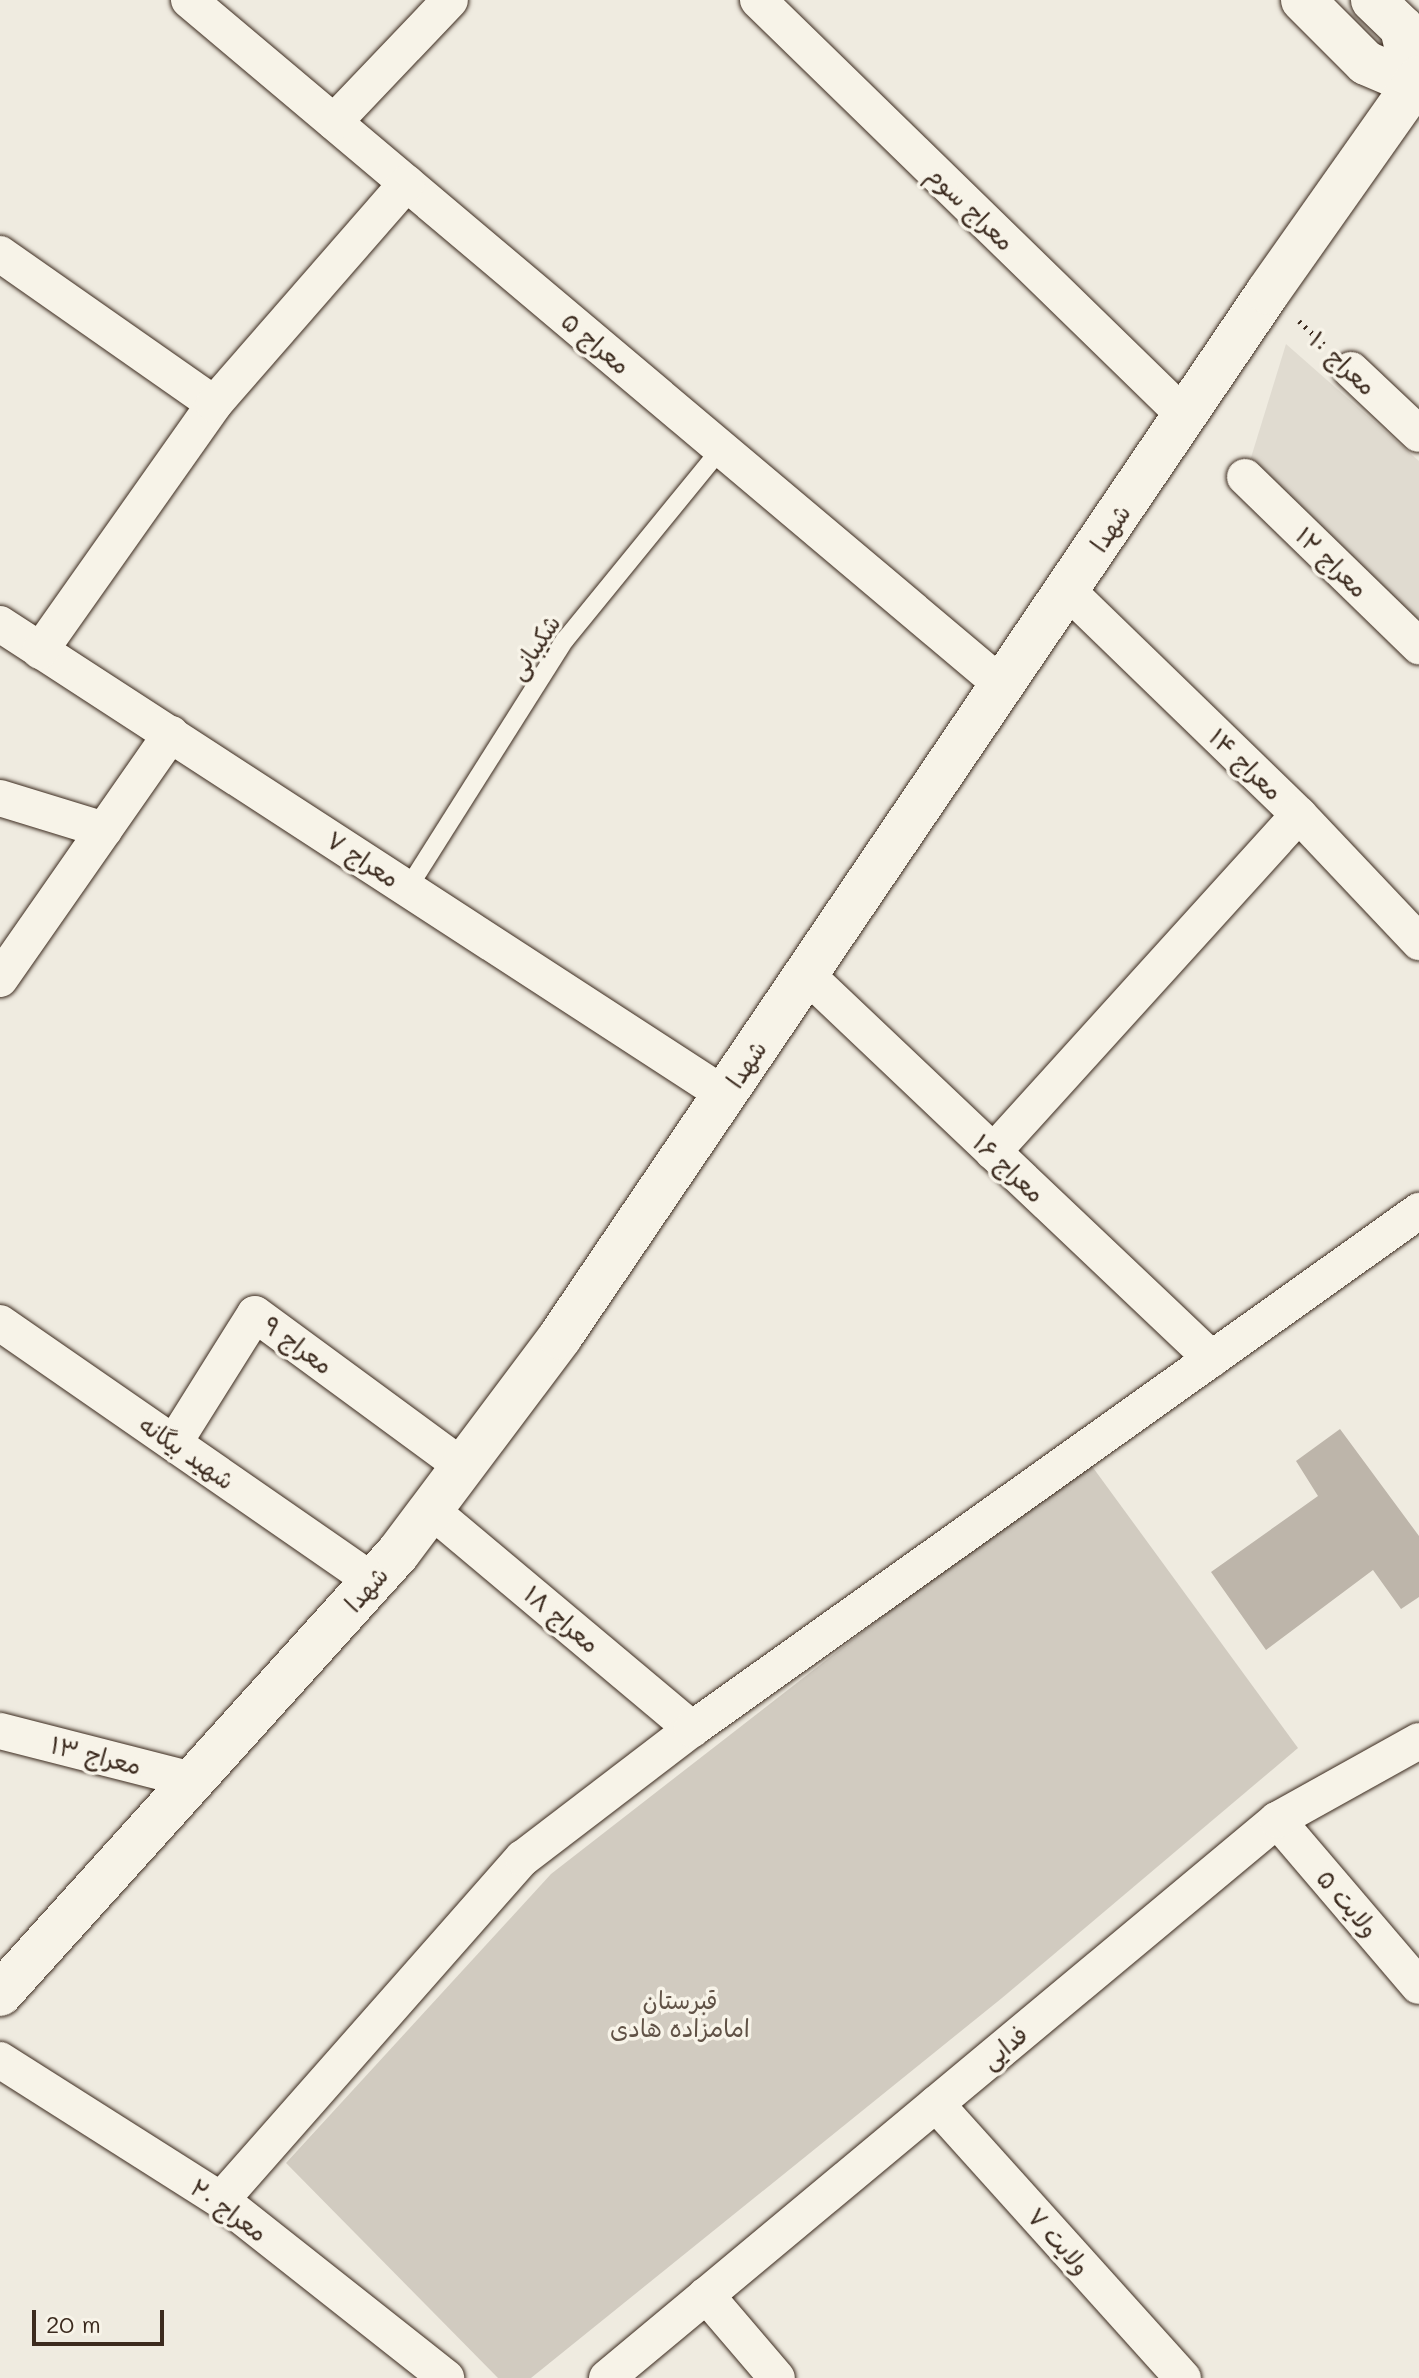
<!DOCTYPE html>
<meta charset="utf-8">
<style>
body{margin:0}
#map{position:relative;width:1419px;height:2378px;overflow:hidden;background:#efebe0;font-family:Mali,"Playpen Sans Arabic",sans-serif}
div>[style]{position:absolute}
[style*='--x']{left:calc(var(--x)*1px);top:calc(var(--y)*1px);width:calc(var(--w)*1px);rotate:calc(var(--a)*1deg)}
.built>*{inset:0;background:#e0dbd0}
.green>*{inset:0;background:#d1cbc0}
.building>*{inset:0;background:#bdb5aa}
.path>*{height:5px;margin-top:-2.5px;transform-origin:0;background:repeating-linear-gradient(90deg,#3b2a1e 0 2px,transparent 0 8px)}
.roads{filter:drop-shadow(0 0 2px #3b2a1e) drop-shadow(0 0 2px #3b2a1e)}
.lane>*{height:18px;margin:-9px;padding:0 9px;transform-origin:9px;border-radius:9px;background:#f7f3e8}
.street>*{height:36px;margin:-18px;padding:0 18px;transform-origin:18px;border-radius:18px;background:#f7f3e8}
.secondary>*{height:44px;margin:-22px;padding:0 22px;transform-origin:22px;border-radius:22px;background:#f7f3e8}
span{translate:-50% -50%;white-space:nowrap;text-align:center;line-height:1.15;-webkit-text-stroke:7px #f7f3e8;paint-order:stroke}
.street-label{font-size:24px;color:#3b2a1e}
.park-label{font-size:24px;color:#605246}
.scale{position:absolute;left:32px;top:2310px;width:132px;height:36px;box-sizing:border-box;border:4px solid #3b2a1e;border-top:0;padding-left:10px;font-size:24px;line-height:28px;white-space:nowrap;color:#3b2a1e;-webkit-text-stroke:6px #f7f3e8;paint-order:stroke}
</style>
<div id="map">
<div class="built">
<div style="clip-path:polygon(1286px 344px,1419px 461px,1419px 632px,1245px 477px)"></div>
</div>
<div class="green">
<div style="clip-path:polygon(1086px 1458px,1298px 1748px,1002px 1998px,531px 2378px,498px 2378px,286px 2163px,551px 1874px)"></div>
</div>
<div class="building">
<div style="clip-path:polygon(1340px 1429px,1419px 1536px,1419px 1597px,1401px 1609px,1373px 1570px,1266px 1650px,1211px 1572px,1318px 1496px,1296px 1461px)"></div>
</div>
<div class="path">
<div style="--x:1299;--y:321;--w:34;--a:43"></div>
</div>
<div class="roads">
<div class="lane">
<div style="--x:408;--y:888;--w:294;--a:-57.7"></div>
<div style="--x:565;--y:640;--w:247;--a:-50.8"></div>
</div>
<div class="street">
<div style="--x:189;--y:0;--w:1063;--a:40.12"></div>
<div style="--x:758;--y:0;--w:596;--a:44.25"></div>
<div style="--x:334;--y:122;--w:168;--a:-46.4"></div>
<div style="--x:0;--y:254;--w:261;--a:35"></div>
<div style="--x:1351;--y:370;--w:93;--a:43.3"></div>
<div style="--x:1245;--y:477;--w:243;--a:44.2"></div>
<div style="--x:1068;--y:591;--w:322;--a:44.1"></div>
<div style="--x:1299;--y:815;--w:175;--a:46.6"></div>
<div style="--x:0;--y:624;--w:865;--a:33.01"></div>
<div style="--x:40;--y:651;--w:302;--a:-54.8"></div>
<div style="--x:214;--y:404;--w:293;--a:-48.9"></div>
<div style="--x:0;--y:798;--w:109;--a:17.1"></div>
<div style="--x:807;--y:975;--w:558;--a:43.48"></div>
<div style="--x:0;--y:979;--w:299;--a:-55.1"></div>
<div style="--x:993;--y:1152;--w:455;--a:-47.8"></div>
<div style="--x:0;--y:1323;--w:454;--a:34.7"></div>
<div style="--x:174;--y:1443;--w:152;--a:-57.9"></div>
<div style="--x:255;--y:1314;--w:258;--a:36.3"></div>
<div style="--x:431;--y:1510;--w:341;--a:40"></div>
<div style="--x:0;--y:1731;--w:198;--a:14.3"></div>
<div style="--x:1277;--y:1820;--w:218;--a:49.5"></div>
<div style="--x:0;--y:2060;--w:262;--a:32.4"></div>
<div style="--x:221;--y:2200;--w:287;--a:38.3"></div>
<div style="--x:936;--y:2104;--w:369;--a:48"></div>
<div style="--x:221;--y:2200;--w:456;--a:-48.6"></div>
<div style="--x:523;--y:1858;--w:213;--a:-37.4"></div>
<div style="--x:692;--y:1729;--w:893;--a:-35.47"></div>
<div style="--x:706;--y:2295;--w:109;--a:49.5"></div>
<div style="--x:607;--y:2378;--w:872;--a:-39.79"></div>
<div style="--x:1277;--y:1820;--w:162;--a:-29.1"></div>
</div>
<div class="secondary">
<div style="--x:1303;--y:0;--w:89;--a:45"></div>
<div style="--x:1366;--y:63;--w:53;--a:23.2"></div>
<div style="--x:1373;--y:0;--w:40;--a:44"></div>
<div style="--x:1402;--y:28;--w:57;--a:76.9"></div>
<div style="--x:0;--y:1994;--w:594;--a:-47.93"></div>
<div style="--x:398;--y:1553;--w:270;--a:-53.1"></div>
<div style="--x:560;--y:1337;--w:1262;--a:-55.88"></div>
<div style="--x:1268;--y:292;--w:262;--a:-54.8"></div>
</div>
</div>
<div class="street-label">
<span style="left:971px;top:208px;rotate:44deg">معراج سوم</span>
<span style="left:596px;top:343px;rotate:40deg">معراج ۵</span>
<span style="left:1343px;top:363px;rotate:43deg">معراج ۱۰</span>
<span style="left:1110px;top:528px;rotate:-56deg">شهدا</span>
<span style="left:1332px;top:562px;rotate:44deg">معراج ۱۲</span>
<span style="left:534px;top:647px;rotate:-56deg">شکیبانی</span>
<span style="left:1246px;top:764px;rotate:44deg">معراج ۱۴</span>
<span style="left:363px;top:859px;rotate:33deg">معراج ۷</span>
<span style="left:746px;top:1064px;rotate:-56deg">شهدا</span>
<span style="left:1009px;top:1168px;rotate:43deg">معراج ۱۶</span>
<span style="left:298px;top:1345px;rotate:36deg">معراج ۹</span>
<span style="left:187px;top:1452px;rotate:35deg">شهید بیگانه</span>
<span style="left:366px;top:1589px;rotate:-48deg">شهدا</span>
<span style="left:562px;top:1619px;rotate:40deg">معراج ۱۸</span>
<span style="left:96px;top:1755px;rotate:14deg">معراج ۱۳</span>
<span style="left:1348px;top:1903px;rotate:49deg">ولایت ۵</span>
<span style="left:1004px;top:2047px;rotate:-40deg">فدایی</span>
<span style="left:229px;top:2210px;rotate:36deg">معراج ۲۰</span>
<span style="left:1059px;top:2241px;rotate:48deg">ولایت ۷</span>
</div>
<div class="park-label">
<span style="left:680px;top:2014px">قبرستان<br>امامزاده هادی</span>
</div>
<div class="scale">20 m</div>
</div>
